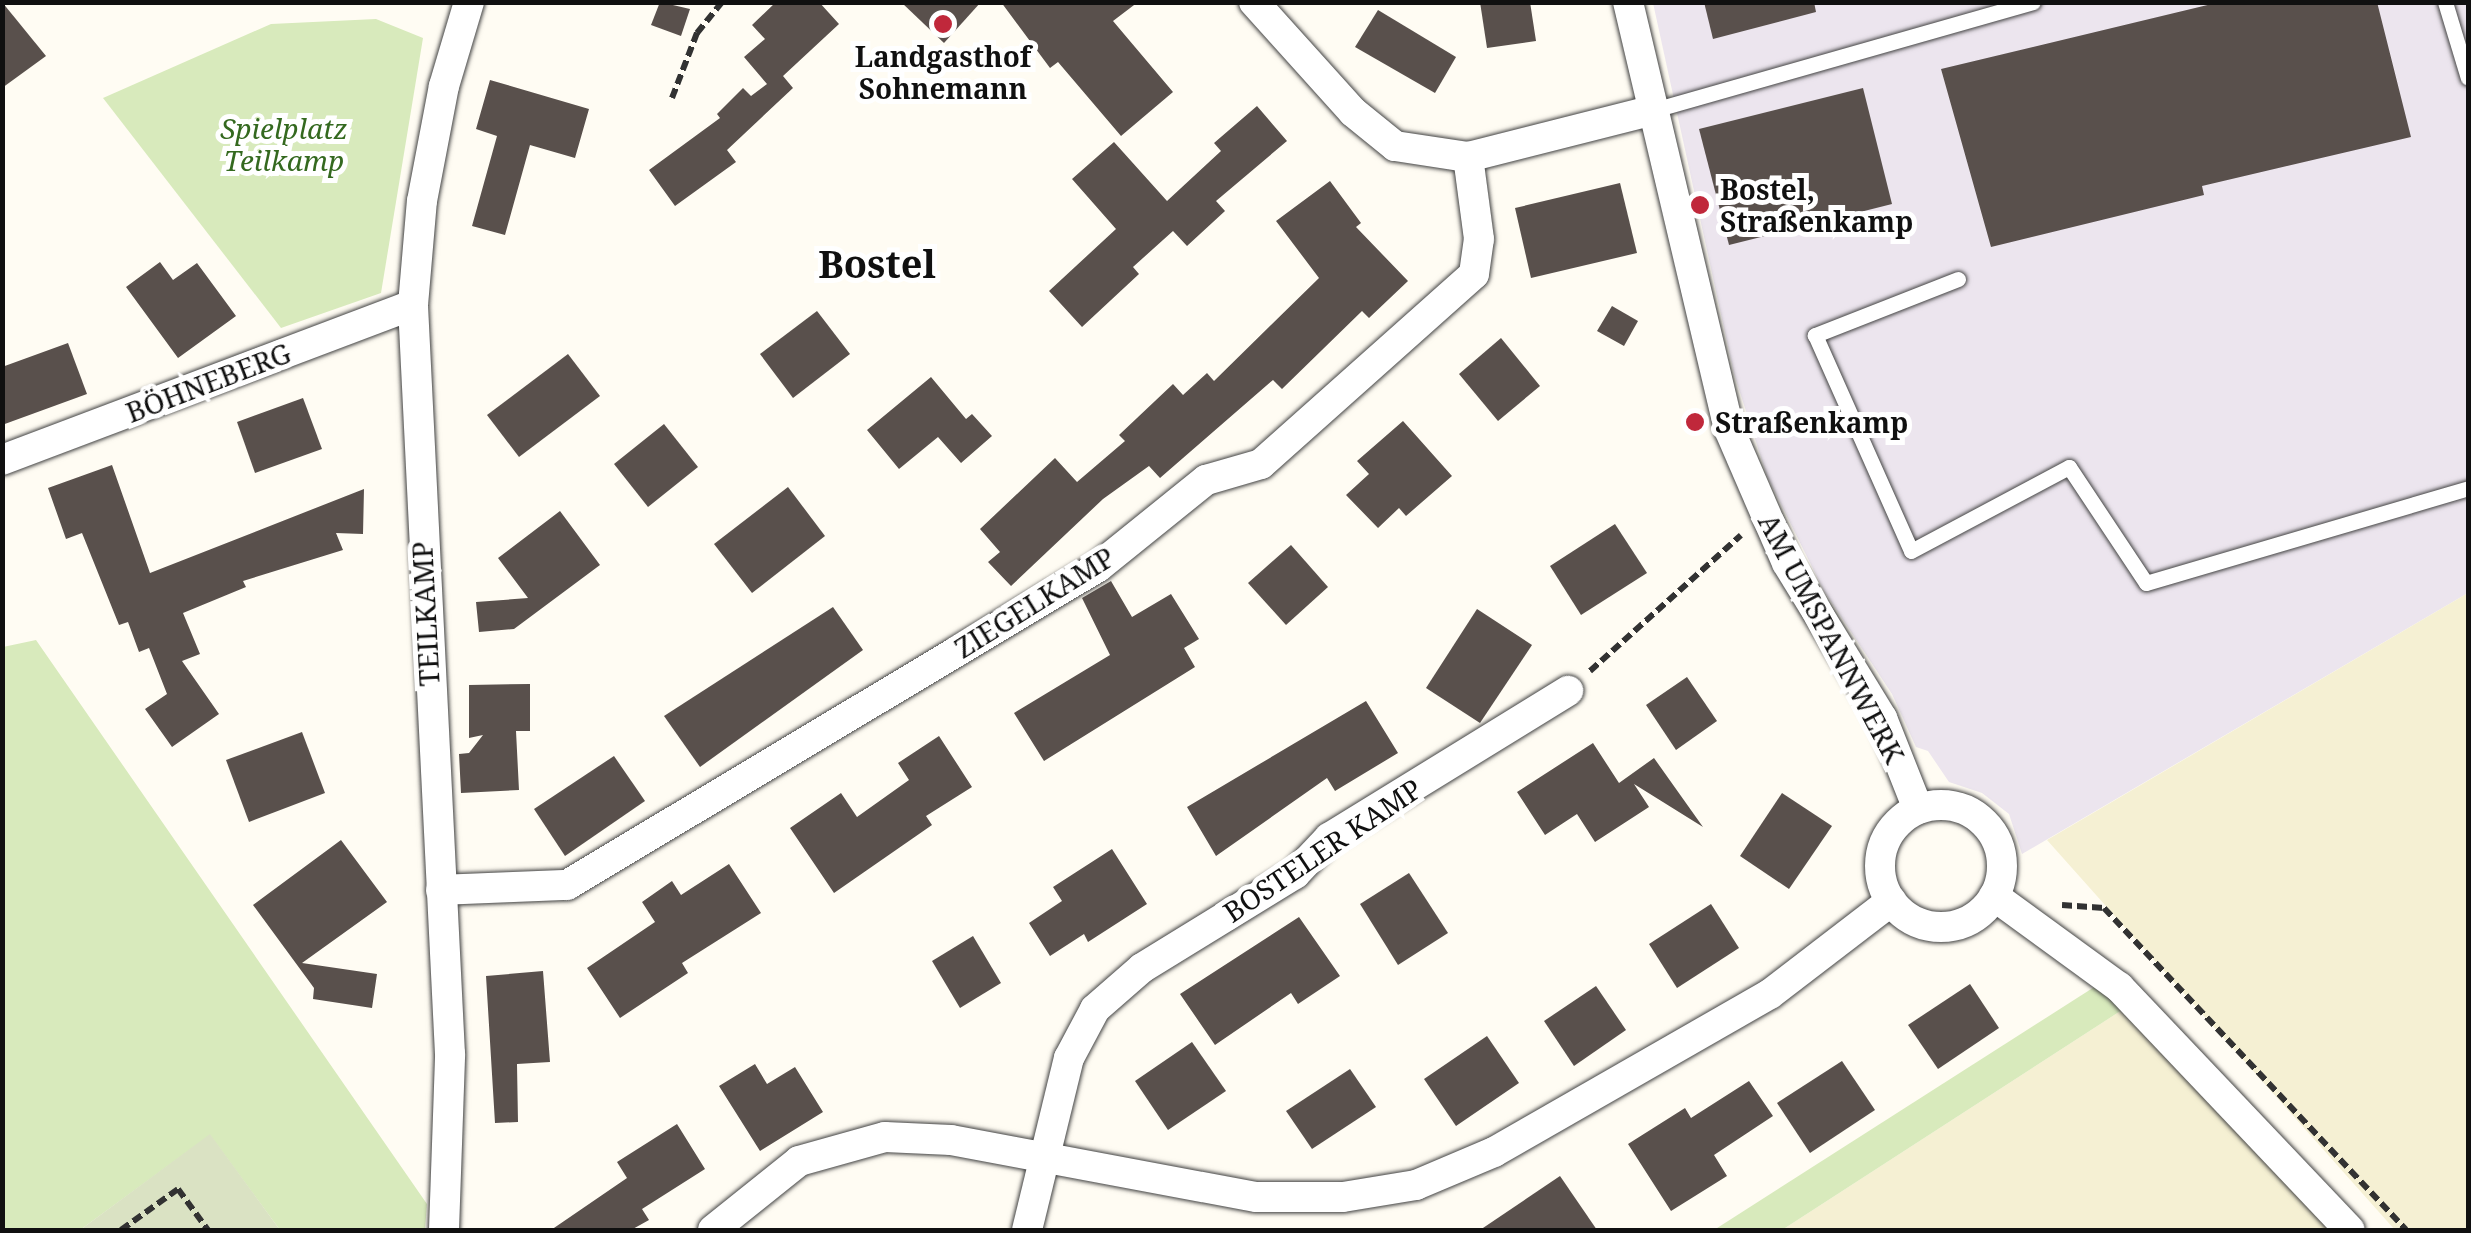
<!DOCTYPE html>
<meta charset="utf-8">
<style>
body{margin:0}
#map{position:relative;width:2471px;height:1233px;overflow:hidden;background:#fffcf3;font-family:"Noto Serif",serif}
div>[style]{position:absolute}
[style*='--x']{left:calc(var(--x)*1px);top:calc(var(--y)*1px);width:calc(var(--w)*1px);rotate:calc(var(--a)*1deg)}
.industrial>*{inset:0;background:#ece5ee}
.farmland>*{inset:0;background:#f5f0d3}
.green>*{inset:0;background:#d8eabc}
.cemetery>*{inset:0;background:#dae2c3}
.building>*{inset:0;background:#59504c}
.path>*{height:6px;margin-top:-3px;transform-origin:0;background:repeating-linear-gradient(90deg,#323232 0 10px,transparent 0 15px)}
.roads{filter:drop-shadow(0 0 2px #434343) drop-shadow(0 0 2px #434343)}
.service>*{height:15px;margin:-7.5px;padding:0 7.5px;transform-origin:7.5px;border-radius:7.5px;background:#fff}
.minor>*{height:30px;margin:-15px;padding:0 15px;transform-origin:15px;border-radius:15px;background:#fff}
.minor>.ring{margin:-15px;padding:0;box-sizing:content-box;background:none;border:30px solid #fff;border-radius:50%}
.dots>*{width:28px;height:28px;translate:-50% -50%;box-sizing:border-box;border:5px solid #fff;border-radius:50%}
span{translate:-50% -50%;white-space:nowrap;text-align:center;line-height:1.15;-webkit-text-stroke:10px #fff;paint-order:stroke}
.poi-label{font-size:28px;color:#101010;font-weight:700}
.left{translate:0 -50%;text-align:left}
.park-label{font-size:28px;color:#34691f;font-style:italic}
.street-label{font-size:28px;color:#101010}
.district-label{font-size:38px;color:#101010;font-weight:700}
.frame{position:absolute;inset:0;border:5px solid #101010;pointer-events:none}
</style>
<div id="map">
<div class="industrial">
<div style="clip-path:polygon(1653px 3px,2468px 3px,2468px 593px,2022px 854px,2009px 814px,1982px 793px,1949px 782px,1928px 751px,1916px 747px,1892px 694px,1824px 591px,1767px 476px,1734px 374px)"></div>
</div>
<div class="farmland">
<div style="clip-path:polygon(2468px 593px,2468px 1230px,2395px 1230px,2047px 840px)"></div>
<div style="clip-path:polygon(2122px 1010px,2330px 1230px,1782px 1230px)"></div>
</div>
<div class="green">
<div style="clip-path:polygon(376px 19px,423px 38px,381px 293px,281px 328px,103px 98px,271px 24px)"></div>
<div style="clip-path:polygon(36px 640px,427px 1204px,425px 1230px,280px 1230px,210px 1135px,80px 1230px,3px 1230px,3px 647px)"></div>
<div style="clip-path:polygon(2099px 984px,2122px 1010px,1782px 1230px,1714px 1230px)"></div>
</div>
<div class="cemetery">
<div style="clip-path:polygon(210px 1134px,280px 1230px,80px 1230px)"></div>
</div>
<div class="building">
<div style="clip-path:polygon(2px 2px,46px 56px,2px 88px)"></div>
<div style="clip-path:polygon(660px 2px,690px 9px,681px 36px,651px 25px)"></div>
<div style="clip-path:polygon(776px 2px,819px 2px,839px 24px,783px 76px,793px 88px,727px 150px,736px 162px,675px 206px,649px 170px,720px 118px,717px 114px,743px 88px,751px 96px,767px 84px,744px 57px,765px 39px,752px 25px)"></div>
<div style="clip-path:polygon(901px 2px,981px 2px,944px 43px)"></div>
<div style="clip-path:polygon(1001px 2px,1138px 2px,1113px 21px,1173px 92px,1121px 136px,1058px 62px,1050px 68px)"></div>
<div style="clip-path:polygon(1480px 2px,1530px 2px,1536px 41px,1487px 48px)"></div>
<div style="clip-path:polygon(1704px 2px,1814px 2px,1816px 12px,1713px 39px)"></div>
<div style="clip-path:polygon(2220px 2px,2377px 2px,2411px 137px,2202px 186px,2204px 195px,1991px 247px,1941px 69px)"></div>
<div style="clip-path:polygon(1378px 10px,1456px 57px,1435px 93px,1355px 47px)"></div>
<div style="clip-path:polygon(490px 80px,589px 109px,575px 158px,530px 145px,505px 235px,472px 226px,497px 136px,476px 129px)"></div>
<div style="clip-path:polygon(1863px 88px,1892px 204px,1729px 245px,1699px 129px)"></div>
<div style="clip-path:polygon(1257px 106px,1287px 141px,1216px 201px,1225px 211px,1187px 246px,1173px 231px,1133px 267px,1139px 274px,1082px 327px,1049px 291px,1116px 229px,1072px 179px,1114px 142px,1167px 201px,1221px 151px,1214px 143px)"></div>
<div style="clip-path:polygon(1330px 181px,1361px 223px,1356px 227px,1408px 281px,1369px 318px,1362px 311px,1282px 389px,1273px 380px,1160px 478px,1149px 466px,1103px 499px,1011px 586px,988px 562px,1000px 552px,980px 529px,1055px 458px,1077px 482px,1125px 441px,1119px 435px,1173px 384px,1183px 395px,1207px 373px,1214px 381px,1319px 278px,1276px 221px)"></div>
<div style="clip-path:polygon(1620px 183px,1637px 253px,1531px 278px,1515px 208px)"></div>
<div style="clip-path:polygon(160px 262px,173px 280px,197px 263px,236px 316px,178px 358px,126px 287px)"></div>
<div style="clip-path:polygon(1612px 306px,1638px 321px,1624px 346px,1597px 331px)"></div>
<div style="clip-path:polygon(817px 311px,850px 354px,793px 398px,760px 354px)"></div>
<div style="clip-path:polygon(1501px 338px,1540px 386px,1498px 421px,1459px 374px)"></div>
<div style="clip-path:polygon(68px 343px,87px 394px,2px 425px,2px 367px)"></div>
<div style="clip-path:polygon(568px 354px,600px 396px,519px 457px,487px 415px)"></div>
<div style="clip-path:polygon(931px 377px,966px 419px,972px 414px,992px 436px,961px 463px,938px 437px,899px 469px,867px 430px)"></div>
<div style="clip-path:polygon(303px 398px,322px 449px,255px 473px,237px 422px)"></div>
<div style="clip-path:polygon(1403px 421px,1452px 476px,1406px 516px,1399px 508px,1378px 528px,1346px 495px,1369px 474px,1357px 461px)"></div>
<div style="clip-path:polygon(664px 424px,698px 467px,648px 507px,614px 464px)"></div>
<div style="clip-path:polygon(112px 465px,150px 573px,364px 489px,363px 534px,336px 533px,343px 550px,243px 581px,246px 587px,183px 613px,200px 654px,182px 661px,219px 714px,172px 747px,145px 709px,167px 694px,149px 648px,139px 652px,128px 622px,119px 625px,82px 533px,66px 539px,48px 488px)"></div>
<div style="clip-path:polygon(788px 487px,825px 536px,752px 593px,714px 544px)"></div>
<div style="clip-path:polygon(560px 511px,600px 565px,514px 629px,479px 632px,476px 602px,528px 598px,498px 558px)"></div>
<div style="clip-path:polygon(1615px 524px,1647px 573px,1581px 615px,1550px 566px)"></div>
<div style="clip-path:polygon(1291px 545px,1328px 587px,1286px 625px,1248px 583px)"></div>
<div style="clip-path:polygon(1111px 581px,1132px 617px,1171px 594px,1199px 639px,1184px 648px,1195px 667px,1044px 761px,1014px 713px,1110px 655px,1082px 598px)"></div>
<div style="clip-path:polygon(833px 607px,863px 650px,700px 767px,664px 716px)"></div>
<div style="clip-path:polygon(1477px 609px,1532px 645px,1480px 723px,1426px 688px)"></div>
<div style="clip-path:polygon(1687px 677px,1717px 721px,1676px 750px,1646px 705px)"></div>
<div style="clip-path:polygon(530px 684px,530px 731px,516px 731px,519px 790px,461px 793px,459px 754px,469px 753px,483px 735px,469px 738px,469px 685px)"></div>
<div style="clip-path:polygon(1366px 701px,1398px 753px,1335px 791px,1327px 778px,1216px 856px,1187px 807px)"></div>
<div style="clip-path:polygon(302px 732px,325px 793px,249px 822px,226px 760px)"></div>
<div style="clip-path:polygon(939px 736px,972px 787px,926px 816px,932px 825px,834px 893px,790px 828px,841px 793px,857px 817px,909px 780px,898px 763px)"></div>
<div style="clip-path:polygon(1593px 743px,1619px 783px,1654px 758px,1703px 827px,1634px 784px,1649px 807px,1595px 842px,1577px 814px,1545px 835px,1517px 792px)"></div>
<div style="clip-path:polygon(614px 756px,645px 801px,565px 856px,534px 809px)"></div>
<div style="clip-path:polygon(1782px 793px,1832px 826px,1789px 889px,1740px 856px)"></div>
<div style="clip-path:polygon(341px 840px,387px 902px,302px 963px,377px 974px,372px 1008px,313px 999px,314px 988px,253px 905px)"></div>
<div style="clip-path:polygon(1112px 849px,1147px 904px,1088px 942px,1084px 934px,1050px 956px,1029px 923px,1062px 901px,1053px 887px)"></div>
<div style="clip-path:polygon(729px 864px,761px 913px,682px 963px,688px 973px,620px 1018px,587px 968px,655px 922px,642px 902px,672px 881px,681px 895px)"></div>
<div style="clip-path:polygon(1409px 873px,1448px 933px,1398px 965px,1360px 904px)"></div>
<div style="clip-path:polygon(1711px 904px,1739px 948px,1677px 988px,1649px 944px)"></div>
<div style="clip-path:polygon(1299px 917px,1340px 976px,1298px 1004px,1291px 993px,1215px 1045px,1180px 994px)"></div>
<div style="clip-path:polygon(973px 936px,1001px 983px,960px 1008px,932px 961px)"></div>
<div style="clip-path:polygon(543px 971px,550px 1062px,517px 1064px,518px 1122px,495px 1123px,486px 976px)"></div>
<div style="clip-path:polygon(1970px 984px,1999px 1028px,1938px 1069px,1908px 1025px)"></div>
<div style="clip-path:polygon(1596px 986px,1626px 1030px,1574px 1066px,1544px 1021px)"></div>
<div style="clip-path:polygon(1487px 1036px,1519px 1083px,1456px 1126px,1424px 1079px)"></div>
<div style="clip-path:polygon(1192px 1042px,1226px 1091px,1168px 1130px,1135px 1081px)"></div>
<div style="clip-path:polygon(1842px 1061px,1875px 1110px,1810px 1153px,1777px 1103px)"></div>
<div style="clip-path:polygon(755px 1064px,767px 1084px,795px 1067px,823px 1112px,760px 1151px,719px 1086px)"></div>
<div style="clip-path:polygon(1350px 1069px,1376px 1107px,1312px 1149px,1286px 1111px)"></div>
<div style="clip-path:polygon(1749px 1081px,1773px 1116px,1714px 1155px,1727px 1176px,1671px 1211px,1628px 1144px,1685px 1108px,1691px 1118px)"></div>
<div style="clip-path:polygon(677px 1124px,705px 1169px,642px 1209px,649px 1220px,631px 1230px,551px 1230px,627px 1178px,617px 1162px)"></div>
<div style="clip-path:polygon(1560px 1176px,1597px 1230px,1480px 1230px)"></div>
</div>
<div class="path">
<div style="--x:672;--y:98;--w:70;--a:-69"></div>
<div style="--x:697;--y:33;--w:40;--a:-51"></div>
<div style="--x:1590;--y:671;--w:203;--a:-42"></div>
<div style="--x:2062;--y:905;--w:42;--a:4.1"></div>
<div style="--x:2104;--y:908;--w:441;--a:46.8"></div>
<div style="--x:121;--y:1230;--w:70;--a:-35.7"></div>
<div style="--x:178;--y:1189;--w:51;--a:53.8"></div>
</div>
<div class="roads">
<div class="service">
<div style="--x:2445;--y:2;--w:79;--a:73.2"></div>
<div style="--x:1654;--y:110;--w:394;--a:-15.9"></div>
<div style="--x:1958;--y:279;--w:154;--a:158.6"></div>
<div style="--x:1815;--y:335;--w:236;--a:66"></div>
<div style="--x:1911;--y:551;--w:179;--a:-28"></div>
<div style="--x:2069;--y:467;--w:139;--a:56.4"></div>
<div style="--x:2146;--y:583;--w:336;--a:-16.4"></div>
</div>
<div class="minor">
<div style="--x:1254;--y:2;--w:148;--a:48"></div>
<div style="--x:1353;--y:112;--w:54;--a:39"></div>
<div style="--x:1395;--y:146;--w:74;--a:8.6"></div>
<div style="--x:1468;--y:157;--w:192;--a:-14.2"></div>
<div style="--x:1628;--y:2;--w:439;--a:76.7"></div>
<div style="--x:1729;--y:429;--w:146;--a:66.6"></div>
<div style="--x:1787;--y:563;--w:182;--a:58.5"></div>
<div style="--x:1882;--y:718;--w:98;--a:68.4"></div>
<div style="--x:2;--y:460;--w:439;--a:-20.7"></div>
<div class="ring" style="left:1880px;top:805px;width:92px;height:92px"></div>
<div style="--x:441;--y:890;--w:126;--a:-2.3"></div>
<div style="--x:567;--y:885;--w:619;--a:-30.92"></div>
<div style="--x:1098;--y:567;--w:139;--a:-38.9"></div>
<div style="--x:1206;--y:480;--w:57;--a:-16.2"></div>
<div style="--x:1261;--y:464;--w:285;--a:-41.7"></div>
<div style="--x:1474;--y:274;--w:35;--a:-82"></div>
<div style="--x:1479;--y:239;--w:83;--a:-97.6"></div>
<div style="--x:1994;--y:896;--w:155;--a:36.1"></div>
<div style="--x:2119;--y:987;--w:335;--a:46.5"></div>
<div style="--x:444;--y:1230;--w:176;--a:-88"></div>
<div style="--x:450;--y:1054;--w:750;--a:-92.83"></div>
<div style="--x:413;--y:305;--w:104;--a:-85.1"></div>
<div style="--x:422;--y:201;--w:117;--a:-79.2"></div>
<div style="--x:444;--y:86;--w:88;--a:-73.4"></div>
<div style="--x:713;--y:1230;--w:110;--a:-38.7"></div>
<div style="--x:799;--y:1161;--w:89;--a:-15.6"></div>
<div style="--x:885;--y:1137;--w:66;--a:2.6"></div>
<div style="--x:951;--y:1140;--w:310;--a:10.6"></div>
<div style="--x:1256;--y:1197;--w:87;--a:0"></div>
<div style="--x:1343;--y:1197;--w:74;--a:-9.3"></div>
<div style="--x:1416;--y:1185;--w:85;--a:-22.9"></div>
<div style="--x:1494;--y:1152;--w:318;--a:-29.8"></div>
<div style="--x:1770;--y:994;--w:153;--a:-37.5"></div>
<div style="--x:1027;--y:1230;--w:177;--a:-76.3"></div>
<div style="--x:1069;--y:1058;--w:55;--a:-62"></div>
<div style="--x:1095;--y:1009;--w:62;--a:-41.1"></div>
<div style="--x:1142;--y:968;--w:180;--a:-31.6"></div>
<div style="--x:1295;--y:874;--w:50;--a:-46.6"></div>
<div style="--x:1329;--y:838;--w:281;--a:-31.6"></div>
</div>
</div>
<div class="dots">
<div style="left:943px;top:24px;background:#c0283b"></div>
<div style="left:1700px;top:205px;background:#c0283b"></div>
<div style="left:1695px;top:422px;background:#c0283b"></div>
</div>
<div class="poi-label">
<span style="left:943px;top:72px">Landgasthof<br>Sohnemann</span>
<span class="left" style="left:1720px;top:205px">Bostel,<br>Straßenkamp</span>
<span class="left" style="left:1715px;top:422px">Straßenkamp</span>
</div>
<div class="park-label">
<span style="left:284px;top:144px">Spielplatz<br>Teilkamp</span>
</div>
<div class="street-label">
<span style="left:208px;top:382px;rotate:-21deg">BÖHNEBERG</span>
<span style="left:1034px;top:602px;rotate:-32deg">ZIEGELKAMP</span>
<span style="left:425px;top:614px;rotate:-93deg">TEILKAMP</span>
<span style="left:1832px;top:638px;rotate:62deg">AM UMSPANNWERK</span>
<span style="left:1322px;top:850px;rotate:-34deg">BOSTELER KAMP</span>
</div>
<div class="district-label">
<span style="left:877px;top:264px">Bostel</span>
</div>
<div class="frame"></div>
</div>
